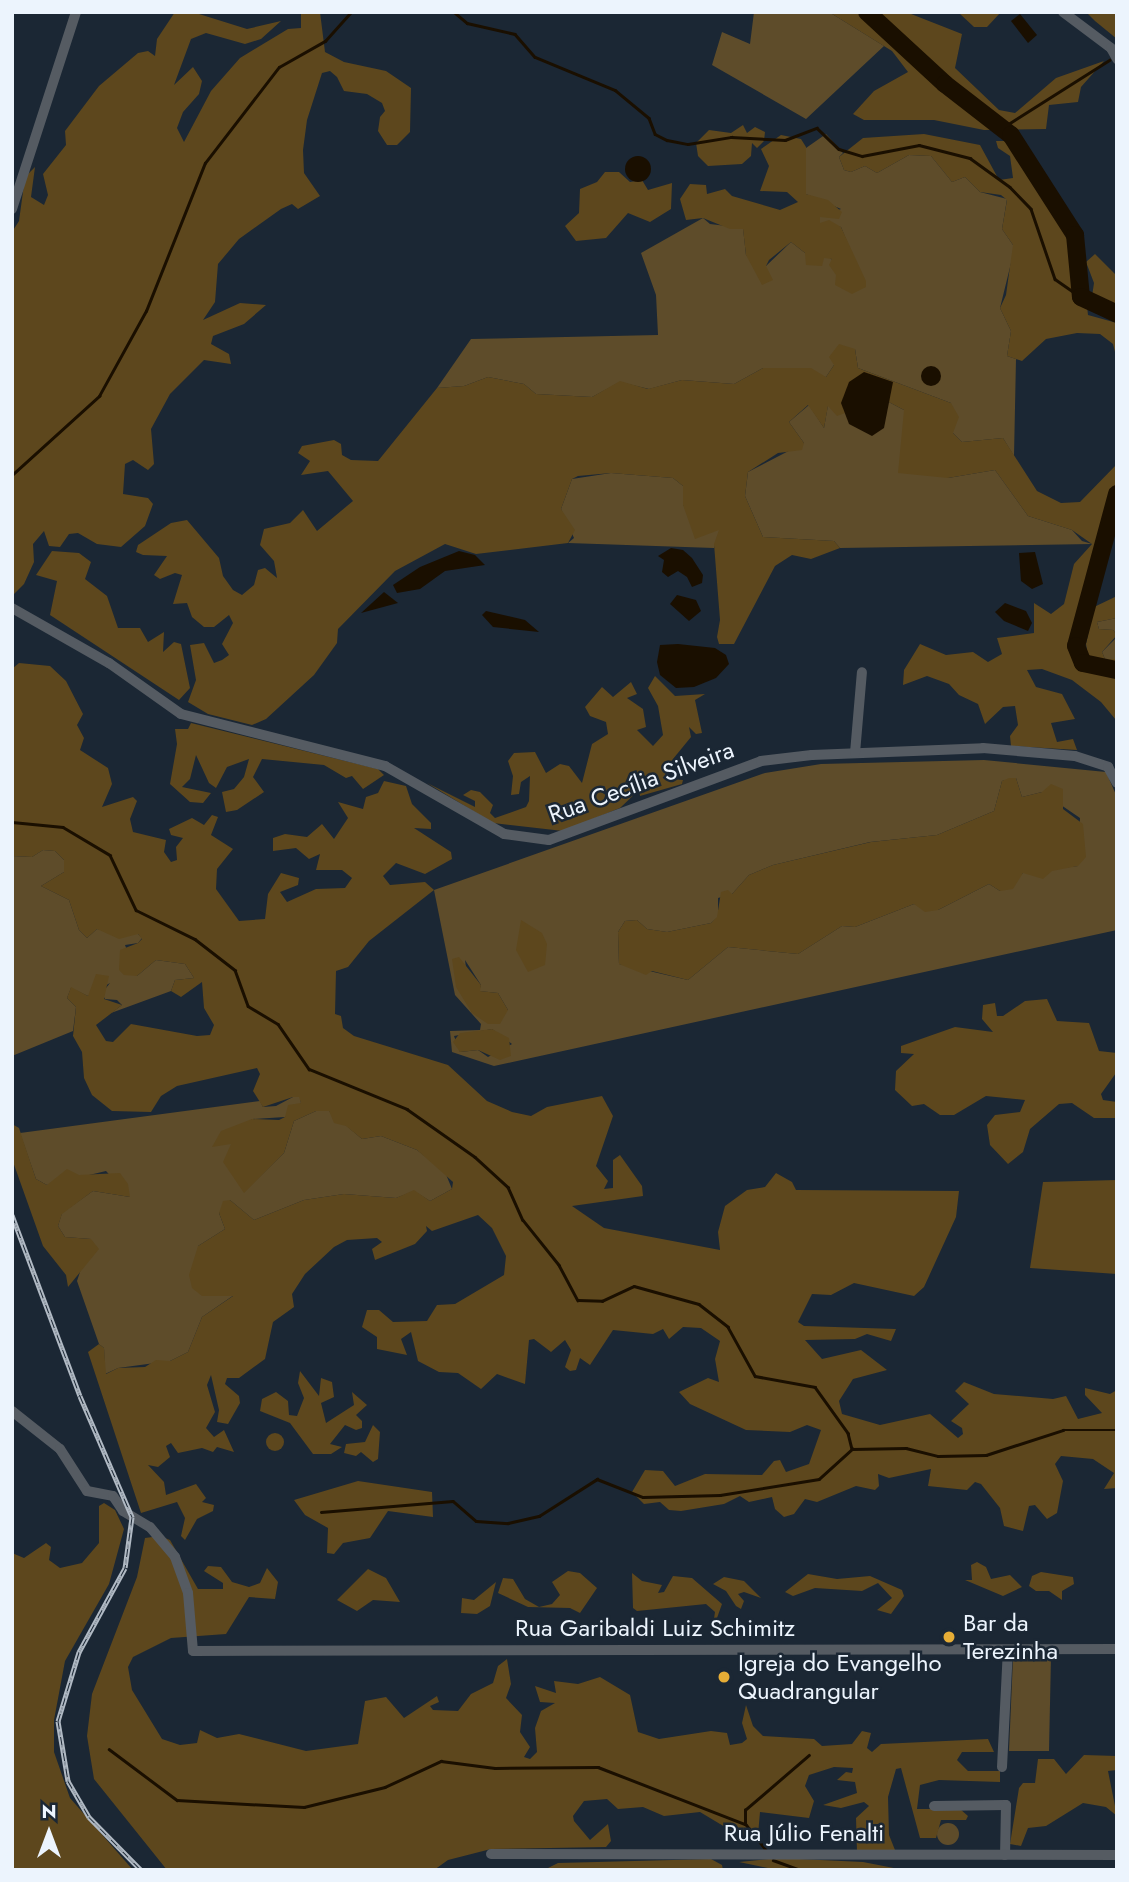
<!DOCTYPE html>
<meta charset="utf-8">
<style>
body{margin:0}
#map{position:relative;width:1129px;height:1882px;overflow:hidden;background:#1b2734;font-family:Jost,sans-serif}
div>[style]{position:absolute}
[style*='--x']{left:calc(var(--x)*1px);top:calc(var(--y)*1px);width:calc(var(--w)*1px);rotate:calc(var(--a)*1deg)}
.green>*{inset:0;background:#5e4c2a}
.round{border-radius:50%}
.forest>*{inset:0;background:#5d471d}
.water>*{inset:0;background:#1a0f00}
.stream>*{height:2.5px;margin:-1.25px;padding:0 1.25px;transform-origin:1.25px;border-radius:1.25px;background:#1a0f00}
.river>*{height:18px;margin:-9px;padding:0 9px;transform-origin:9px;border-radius:9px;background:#1a0f00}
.street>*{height:10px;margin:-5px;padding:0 5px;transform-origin:5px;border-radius:5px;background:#555b62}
.rail>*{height:5px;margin-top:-2.5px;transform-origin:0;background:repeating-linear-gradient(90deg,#1b2734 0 8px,#b1bac4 0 16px);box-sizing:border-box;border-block:2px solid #b1bac4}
.dots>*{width:19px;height:19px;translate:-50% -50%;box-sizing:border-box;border:4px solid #1b2734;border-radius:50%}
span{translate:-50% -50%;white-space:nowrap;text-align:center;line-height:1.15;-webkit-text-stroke:5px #1b2734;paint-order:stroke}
.street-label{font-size:24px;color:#ecf4fd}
.poi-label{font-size:24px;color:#ecf4fd}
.left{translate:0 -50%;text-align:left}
.frame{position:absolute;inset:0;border:14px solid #ecf4fd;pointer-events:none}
.north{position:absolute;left:14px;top:1798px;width:70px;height:70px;-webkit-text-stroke:5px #1b2734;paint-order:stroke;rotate:0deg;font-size:19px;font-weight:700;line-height:28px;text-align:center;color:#ecf4fd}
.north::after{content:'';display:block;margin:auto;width:24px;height:32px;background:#ecf4fd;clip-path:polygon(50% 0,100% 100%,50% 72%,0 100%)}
</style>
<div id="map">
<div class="green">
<div style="clip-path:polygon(754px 12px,829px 12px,884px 46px,806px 119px,712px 65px,722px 32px,750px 44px)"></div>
<div style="clip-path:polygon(826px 134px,843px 153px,839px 157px,844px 170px,851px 172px,865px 166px,877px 173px,909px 155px,931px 156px,952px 182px,965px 177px,980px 192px,1007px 199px,1002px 229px,1013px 245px,1013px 255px,1000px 308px,1011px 331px,1007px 356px,1016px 359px,1014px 456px,1003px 438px,962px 442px,953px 433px,951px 403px,858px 368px,855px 349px,834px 365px,826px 377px,763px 368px,734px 384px,682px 380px,649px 389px,620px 382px,592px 397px,536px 394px,524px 384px,488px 377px,464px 386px,437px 388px,471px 339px,658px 335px,656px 295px,641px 253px,703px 218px,710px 224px,743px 228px,746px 255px,766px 266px,791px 242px,805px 253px,830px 258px,866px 287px,841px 227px,819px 223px,820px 217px,841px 209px,806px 194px,806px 148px)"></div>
<div style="clip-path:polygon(883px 399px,904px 410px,948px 478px,995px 470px,1028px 516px,1072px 530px,1082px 541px,1092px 544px,840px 548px,834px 541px,763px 537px,745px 496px,748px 472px,804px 443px,789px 422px,809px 405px,824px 428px,828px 405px)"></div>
<div style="clip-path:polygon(611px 473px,673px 478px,683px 486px,683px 505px,720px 529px,714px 548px,568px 543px,574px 538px,561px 509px,572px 479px)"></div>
<div style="clip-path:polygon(1117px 618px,1117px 635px,1113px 630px,1099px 629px,1097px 622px)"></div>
<div style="clip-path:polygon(1117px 637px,1117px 659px,1105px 659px,1102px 652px)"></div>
<div style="clip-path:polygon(evenodd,984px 760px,1106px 772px,1117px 797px,1117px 930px,494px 1066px,452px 1052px,450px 1031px,480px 1030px,481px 1024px,455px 995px,434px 890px,765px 773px,821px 764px,984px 760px,1016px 778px,1022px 797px,1042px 792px,1080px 818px,1078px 866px,1023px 873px,1000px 891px,989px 884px,938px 910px,914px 904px,855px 927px,842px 926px,798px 954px,728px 947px,688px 980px,619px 964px,618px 932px,625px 921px,637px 920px,647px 929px,667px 932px,711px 923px,718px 917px,718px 898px,732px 894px,749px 875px,773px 865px,870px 842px,937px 835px,994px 811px,1002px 781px,1016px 778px,984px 760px,465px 960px,481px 985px,479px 991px,498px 993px,508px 1010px,472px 1013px,465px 960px,984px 760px,492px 1029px,512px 1044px,488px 1057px,478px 1050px,460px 1052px,454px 1036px,492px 1029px)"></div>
<div style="clip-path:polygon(43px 850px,55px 851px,64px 860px,64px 872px,41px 886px,69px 900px,79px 930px,87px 938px,97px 929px,138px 934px,142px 938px,138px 943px,125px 945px,137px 976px,156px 960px,185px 964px,194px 978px,175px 980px,171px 991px,111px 1013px,122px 1005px,117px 1000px,105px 999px,102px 993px,110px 983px,88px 996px,71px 988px,67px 998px,76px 1007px,73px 1031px,12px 1056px,12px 856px,32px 857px)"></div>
<div style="clip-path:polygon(293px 1097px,300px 1097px,301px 1103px,285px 1117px,252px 1119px,233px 1144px,244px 1192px,284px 1153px,294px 1121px,316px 1111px,329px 1111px,362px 1139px,381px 1136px,417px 1150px,445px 1172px,452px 1189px,430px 1201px,414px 1191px,396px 1198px,344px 1194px,304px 1200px,254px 1220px,230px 1200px,219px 1213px,225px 1229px,198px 1246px,234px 1295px,202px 1317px,188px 1352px,170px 1361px,118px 1368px,105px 1374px,104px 1348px,99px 1344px,77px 1281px,91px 1239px,65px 1237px,58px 1226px,62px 1213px,93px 1191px,130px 1197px,106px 1171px,47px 1185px,36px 1179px,20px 1133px,260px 1101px,263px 1107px,276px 1106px)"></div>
<div style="clip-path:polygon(1051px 1656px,1049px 1751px,1009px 1751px,1013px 1658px)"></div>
<div class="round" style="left:937px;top:1823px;width:22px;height:22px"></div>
</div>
<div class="forest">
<div style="clip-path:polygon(175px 12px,199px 14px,247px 29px,281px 21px,261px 39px,245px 44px,206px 33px,191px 39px,174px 85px,193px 67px,202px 81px,199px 94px,183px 112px,177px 128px,184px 142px,211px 91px,240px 58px,288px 29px,301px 28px,301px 12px,320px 12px,325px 52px,344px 62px,386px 71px,411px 88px,410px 132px,397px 145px,387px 145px,378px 131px,380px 117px,385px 111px,382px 103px,367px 94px,344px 91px,337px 77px,330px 71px,322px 73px,307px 120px,303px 150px,304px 173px,320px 196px,298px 209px,292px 204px,281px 209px,239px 239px,218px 264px,215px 302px,203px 320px,240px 303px,266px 305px,244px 324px,213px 336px,211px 344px,229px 354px,231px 364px,204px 360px,170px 394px,151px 429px,154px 464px,148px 470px,133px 460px,125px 464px,123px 494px,148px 498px,153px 504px,145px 526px,121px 547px,97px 544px,78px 533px,69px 534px,60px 547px,49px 546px,44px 531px,33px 544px,34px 562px,24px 584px,12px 596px,12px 232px,19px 221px,25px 177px,35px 167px,31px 197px,44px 205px,48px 195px,43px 174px,66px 145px,65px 131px,99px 86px,138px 53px,148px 51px,155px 56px,157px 39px)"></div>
<div style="clip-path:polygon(829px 12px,906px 12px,962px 34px,955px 68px,999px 110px,1015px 113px,1056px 78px,1104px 61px,1081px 87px,1078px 102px,1049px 105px,1046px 129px,984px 130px,934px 120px,864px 120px,853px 114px,874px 91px,908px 72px,892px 51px)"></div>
<div style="clip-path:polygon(958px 12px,1001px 12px,987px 27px,974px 27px)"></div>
<div style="clip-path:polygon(1086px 12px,1117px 12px,1117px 39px,1095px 21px)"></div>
<div style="clip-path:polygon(743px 125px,747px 133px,755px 127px,765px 132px,764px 141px,757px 148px,752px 143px,751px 156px,742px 164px,708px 166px,698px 156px,696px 143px,709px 130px,731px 133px)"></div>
<div style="clip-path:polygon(924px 134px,980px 145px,999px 180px,1013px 178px,1010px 156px,998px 148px,996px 141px,1012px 141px,1055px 202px,1082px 259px,1088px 315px,1117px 323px,1117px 360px,1113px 344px,1100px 334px,1077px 333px,1046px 339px,1022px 361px,1007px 356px,1011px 331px,1000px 308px,1006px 295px,1013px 245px,1002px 229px,1007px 200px,1001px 195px,980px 192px,965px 177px,952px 182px,931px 156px,909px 155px,877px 173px,865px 166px,851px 172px,844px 170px,839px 157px,863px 138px)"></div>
<div style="clip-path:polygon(781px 135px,801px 139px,806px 147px,806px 194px,828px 200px,842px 212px,839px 219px,820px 217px,820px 223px,829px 220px,841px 227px,866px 281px,866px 287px,852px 294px,835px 285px,836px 275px,829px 265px,832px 259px,824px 258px,822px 266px,806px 265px,805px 253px,791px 242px,769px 260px,766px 266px,773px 280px,762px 285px,746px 255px,743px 229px,730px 229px,703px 218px,686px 220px,680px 199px,690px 184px,706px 185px,707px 194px,725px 189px,732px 196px,780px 210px,798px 202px,787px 192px,760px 191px,769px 166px,761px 149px)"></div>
<div style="clip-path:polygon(605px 172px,619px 172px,630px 182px,642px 180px,648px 190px,672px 183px,671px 209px,650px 222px,628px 213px,606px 238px,576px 241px,565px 226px,579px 213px,580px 189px,597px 182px)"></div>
<div style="clip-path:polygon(1095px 254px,1117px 276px,1117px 318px,1098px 314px,1091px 303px,1094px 283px,1086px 262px)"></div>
<div style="clip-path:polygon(839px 344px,855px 349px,858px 368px,951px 403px,959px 417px,953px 433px,962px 442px,1003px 438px,1037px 491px,1061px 503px,1080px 502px,1117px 464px,1117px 507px,1107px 522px,1109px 539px,1090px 592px,1077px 658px,1082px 667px,1117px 679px,1117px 738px,1116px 720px,1101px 702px,1072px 680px,1042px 669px,1027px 670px,1036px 687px,1062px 694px,1075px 719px,1051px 723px,1057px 742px,1073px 739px,1077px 750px,1011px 746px,1010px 736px,1018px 725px,1015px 706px,1003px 707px,985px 724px,978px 704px,959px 695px,949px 684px,927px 676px,903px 685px,904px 670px,920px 644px,946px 655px,973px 652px,988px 662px,1002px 654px,997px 638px,1034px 633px,1034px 603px,1051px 614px,1064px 604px,1074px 564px,1092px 544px,1072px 530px,1028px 516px,995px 470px,948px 478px,898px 473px,904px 410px,883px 399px,837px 416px,828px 406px,824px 428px,808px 405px,789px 422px,804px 443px,802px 450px,778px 453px,748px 472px,745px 496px,763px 537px,834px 541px,840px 548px,811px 559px,792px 555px,775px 566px,734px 644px,719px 644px,717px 637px,720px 620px,714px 544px,719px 530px,695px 539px,683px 505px,683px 486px,673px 478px,611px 473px,578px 476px,572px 479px,561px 509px,575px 530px,568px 543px,476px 554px,445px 544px,395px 571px,338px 629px,337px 643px,314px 675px,266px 719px,252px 725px,208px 714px,188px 702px,196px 680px,190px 645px,204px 643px,214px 663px,222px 660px,229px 655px,222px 644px,233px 623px,229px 615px,214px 627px,204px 627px,192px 617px,187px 603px,173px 604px,182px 575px,175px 573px,160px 579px,154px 575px,167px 556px,143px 555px,136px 552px,138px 545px,171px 523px,187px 520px,219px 558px,223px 576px,233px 590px,242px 595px,254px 585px,258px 570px,265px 568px,277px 578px,274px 561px,260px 545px,264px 529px,290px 523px,303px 510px,317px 531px,353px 501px,328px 471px,301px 475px,310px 461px,298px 453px,302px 446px,334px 440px,341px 444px,342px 455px,351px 460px,378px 461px,437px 388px,464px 386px,488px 377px,524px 384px,536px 394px,592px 397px,620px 381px,648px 389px,682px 380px,734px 384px,763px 368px,811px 368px,826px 377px,834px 365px,829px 357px)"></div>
<div style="clip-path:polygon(52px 551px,79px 553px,91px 562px,85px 579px,107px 596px,118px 628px,140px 628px,148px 642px,164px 632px,163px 652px,174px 642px,181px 644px,190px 688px,179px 700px,50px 615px,57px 581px,36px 575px)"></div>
<div style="clip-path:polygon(1117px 596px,1117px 618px,1097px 622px,1099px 629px,1113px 630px,1117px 635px,1102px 652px,1105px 659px,1117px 659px,1117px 667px,1088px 656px,1086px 644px,1094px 607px)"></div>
<div style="clip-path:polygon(19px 663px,50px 666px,66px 681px,83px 714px,77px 725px,84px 738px,80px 750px,108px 768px,112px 784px,102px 807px,133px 797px,137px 801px,130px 819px,133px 832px,166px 840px,164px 852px,171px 862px,177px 860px,176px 847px,183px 838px,171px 835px,169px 829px,192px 818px,204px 825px,212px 815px,218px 817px,211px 835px,233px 849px,217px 869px,216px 889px,239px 921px,265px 919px,268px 894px,281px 873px,299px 878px,298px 885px,280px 892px,287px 902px,316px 889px,345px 888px,352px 878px,342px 870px,316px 870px,320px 854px,309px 859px,296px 848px,273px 851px,273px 838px,285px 834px,307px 837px,322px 824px,334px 839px,348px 818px,338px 802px,363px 809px,366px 797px,378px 793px,384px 781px,406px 786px,412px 804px,431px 823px,431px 829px,414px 828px,451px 852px,452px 859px,425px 874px,396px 863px,383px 876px,390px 885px,425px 882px,434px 890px,369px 941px,348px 967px,336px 971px,335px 1014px,341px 1016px,343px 1028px,354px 1036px,448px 1065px,487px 1101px,512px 1112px,531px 1116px,547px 1107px,602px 1096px,613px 1116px,596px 1166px,608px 1181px,604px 1189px,613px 1188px,613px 1160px,620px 1155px,642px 1186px,643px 1196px,572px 1206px,604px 1228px,720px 1250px,718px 1232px,725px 1206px,747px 1190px,765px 1187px,776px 1173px,792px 1182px,796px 1190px,959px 1191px,956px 1217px,924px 1287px,914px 1296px,854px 1283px,831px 1295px,812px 1294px,798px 1322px,804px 1326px,896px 1329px,891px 1341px,867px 1334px,855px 1339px,805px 1340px,822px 1359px,861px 1350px,887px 1370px,853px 1379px,839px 1401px,842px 1414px,880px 1425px,930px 1414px,958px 1438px,963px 1434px,962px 1428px,951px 1421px,969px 1404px,955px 1391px,964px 1382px,994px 1394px,1053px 1399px,1066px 1396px,1078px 1419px,1102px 1413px,1085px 1395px,1085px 1388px,1110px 1394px,1117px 1390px,1117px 1488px,1104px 1489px,1114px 1473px,1093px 1459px,1061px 1456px,1055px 1464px,1063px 1481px,1057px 1513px,1047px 1519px,1035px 1505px,1029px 1506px,1023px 1531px,1004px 1526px,1000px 1508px,981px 1484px,975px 1482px,967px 1490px,928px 1486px,931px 1469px,889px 1478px,878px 1474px,879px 1486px,875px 1490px,856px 1486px,817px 1502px,805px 1499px,794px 1514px,784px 1517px,775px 1509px,772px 1497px,749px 1502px,740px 1496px,724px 1504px,681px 1511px,669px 1510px,660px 1502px,644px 1504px,632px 1492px,645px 1470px,663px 1471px,675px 1486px,705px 1474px,762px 1475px,774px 1461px,780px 1460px,786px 1472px,809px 1464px,821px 1430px,807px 1425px,790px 1432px,746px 1430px,690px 1404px,679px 1392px,708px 1378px,719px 1382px,715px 1359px,720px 1341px,701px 1328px,683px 1327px,669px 1339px,663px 1329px,653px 1334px,613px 1330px,590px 1365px,580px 1358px,576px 1370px,570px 1371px,565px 1367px,571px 1350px,565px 1340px,551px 1352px,534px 1339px,529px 1340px,525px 1384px,497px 1374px,481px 1389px,458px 1373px,439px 1372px,418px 1361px,411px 1332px,401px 1339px,407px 1355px,377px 1349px,377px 1337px,362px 1327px,367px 1310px,379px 1310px,393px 1322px,427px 1321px,437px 1305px,455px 1304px,504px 1275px,506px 1256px,492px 1228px,478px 1215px,432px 1231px,426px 1226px,427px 1231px,415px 1244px,375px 1260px,372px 1249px,382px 1242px,377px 1238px,347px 1240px,334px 1247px,305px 1274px,292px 1294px,294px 1307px,273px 1322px,265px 1359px,239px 1378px,227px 1378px,225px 1384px,239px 1396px,240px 1403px,228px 1424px,217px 1422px,219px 1410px,211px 1375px,207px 1385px,215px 1412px,206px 1428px,214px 1437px,224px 1430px,234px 1452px,217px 1447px,213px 1452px,202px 1448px,178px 1453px,171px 1443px,166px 1446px,170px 1457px,158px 1467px,148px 1465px,164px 1482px,166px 1495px,196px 1484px,206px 1498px,202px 1502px,214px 1505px,213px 1511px,197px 1519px,185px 1540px,181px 1536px,185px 1518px,177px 1502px,141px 1513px,88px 1352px,99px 1344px,104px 1348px,106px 1374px,118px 1368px,145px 1367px,156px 1360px,170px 1361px,188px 1352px,202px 1317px,233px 1296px,202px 1296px,192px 1288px,189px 1275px,198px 1246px,225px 1229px,219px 1213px,223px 1201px,230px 1200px,254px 1220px,304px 1200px,344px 1194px,396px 1198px,414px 1190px,430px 1201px,452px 1189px,453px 1182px,417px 1150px,381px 1136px,362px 1139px,346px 1126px,334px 1123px,329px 1111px,316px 1111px,294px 1121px,284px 1153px,244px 1193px,223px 1162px,231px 1144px,212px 1147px,221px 1131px,252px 1119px,279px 1120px,285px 1117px,288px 1105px,301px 1103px,299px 1097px,293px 1097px,263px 1107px,253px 1091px,260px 1074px,257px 1068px,177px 1086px,161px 1096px,151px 1112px,112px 1111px,92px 1095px,84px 1078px,82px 1052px,73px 1036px,76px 1007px,67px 998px,71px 987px,88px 996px,96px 974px,109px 976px,104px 999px,122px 1005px,96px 1025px,106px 1041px,113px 1042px,131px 1024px,197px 1036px,210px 1035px,214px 1025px,204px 1008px,202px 982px,181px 997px,171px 991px,175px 980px,194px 978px,185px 964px,156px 960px,137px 976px,124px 975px,119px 970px,120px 950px,138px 943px,142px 939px,138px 934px,119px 939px,97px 929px,87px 938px,79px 930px,69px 900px,41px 886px,64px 872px,64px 860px,55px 851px,43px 850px,32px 857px,12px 856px,12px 669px)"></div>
<div style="clip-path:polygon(655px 676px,675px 696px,705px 694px,695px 700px,702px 733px,696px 734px,689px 727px,691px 737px,664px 770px,671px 779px,683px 780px,682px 784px,640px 796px,639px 790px,620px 808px,563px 831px,493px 823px,427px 783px,475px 807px,475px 801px,463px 795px,471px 790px,480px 792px,493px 805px,490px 813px,495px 818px,526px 807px,529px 801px,530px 776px,521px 782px,519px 794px,511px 795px,513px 776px,508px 761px,514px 753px,535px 752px,546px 773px,560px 764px,569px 766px,582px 783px,592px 744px,608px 734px,606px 722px,590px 716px,585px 707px,602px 687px,613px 697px,631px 682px,637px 694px,627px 698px,643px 709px,646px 727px,637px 730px,653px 746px,663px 735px,658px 706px,648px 688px)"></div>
<div style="clip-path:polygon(191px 723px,378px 769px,384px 775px,363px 789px,352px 776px,346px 778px,324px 765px,262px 759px,253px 777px,264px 792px,237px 810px,226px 812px,222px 792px,234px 789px,244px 777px,249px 759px,227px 767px,216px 788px,209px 783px,196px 755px,190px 779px,182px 787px,211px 793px,203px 803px,190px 802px,170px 784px,177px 744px,175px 729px,188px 729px)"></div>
<div style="clip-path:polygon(1009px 778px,1016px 778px,1022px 797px,1042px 792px,1051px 784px,1063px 789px,1063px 809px,1083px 824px,1086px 857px,1078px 866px,1052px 871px,1043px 879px,1023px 873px,1013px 889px,1000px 891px,989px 884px,938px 910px,925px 912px,914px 904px,855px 927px,842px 926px,798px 954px,728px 947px,688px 980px,652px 971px,646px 975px,619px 964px,618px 932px,625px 921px,637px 920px,647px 929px,667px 932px,711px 923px,717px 917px,721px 892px,728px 890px,732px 894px,749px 875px,773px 865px,871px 842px,937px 835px,994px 811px,1002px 781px)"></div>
<div style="clip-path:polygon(521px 920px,542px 933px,547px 944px,545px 965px,528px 972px,516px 950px)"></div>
<div style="clip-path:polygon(459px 957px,481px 985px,480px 991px,498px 993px,508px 1010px,500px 1024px,488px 1024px,472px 1013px,456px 987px,452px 959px)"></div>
<div style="clip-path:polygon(1047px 999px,1057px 1021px,1089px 1023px,1099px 1051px,1117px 1053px,1116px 1073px,1101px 1094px,1103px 1100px,1117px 1102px,1117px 1118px,1094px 1118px,1072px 1103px,1059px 1104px,1030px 1129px,1023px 1152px,1008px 1164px,990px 1145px,987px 1125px,995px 1115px,1020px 1112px,1025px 1100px,986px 1096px,954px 1115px,940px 1115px,924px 1104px,912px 1106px,895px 1090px,896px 1071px,914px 1054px,901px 1053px,901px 1046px,955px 1027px,993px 1032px,982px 1019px,983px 1005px,995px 1003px,997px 1016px,1003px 1016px,1025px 1001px)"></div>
<div style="clip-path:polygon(492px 1029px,509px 1038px,511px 1056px,500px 1060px,478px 1050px,460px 1052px,453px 1042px,460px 1033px)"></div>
<div style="clip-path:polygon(12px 1124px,19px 1128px,36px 1179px,47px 1185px,67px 1169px,79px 1175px,120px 1173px,128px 1184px,130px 1197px,93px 1191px,62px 1214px,58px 1226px,65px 1237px,91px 1239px,99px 1249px,68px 1287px,66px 1275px,43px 1246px,12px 1159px)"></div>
<div style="clip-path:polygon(1117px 1180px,1117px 1274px,1030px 1268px,1043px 1182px)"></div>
<div style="clip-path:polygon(300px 1371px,319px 1396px,321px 1378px,332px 1382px,334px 1397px,321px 1403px,326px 1423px,354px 1405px,352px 1392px,367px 1405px,356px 1415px,362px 1421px,362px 1428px,356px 1430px,345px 1425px,330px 1444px,342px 1447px,331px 1454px,313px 1454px,290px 1423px,260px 1411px,262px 1399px,276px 1392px,288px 1401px,289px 1415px,297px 1416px,304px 1398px,298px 1383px)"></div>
<div style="clip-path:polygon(373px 1425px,380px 1432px,378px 1459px,373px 1462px,361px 1452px,356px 1456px,344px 1453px,346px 1444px,365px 1442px)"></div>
<div class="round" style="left:266px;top:1433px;width:18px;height:18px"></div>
<div style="clip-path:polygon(358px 1481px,432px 1492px,433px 1517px,388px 1511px,370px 1538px,343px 1543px,334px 1554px,327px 1553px,328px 1528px,305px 1515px,294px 1500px)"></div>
<div style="clip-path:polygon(104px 1503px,115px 1510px,124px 1529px,109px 1584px,65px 1661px,54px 1720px,54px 1752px,70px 1798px,133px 1870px,12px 1870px,12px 1553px,24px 1558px,46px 1543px,51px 1547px,49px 1560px,60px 1568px,82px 1563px,99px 1543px,99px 1506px)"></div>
<div style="clip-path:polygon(160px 1536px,170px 1540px,198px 1589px,223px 1589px,223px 1583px,204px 1571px,208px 1566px,221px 1567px,232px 1582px,249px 1587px,260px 1583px,267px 1568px,278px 1582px,275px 1599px,249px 1597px,226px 1634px,171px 1638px,133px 1657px,128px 1667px,132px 1690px,162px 1739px,180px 1745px,197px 1743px,200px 1730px,217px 1738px,239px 1734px,306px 1751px,358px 1744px,365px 1701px,386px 1697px,404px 1718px,437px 1696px,439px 1702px,430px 1706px,433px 1710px,458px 1711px,471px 1694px,493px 1683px,498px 1666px,507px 1659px,511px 1684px,506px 1698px,522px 1715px,520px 1732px,530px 1747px,524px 1757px,530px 1759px,537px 1752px,535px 1728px,541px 1711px,555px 1703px,540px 1702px,535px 1686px,556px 1693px,554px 1681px,578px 1684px,600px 1677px,630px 1695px,638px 1732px,659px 1739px,711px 1731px,727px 1733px,730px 1745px,742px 1743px,747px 1739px,742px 1723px,746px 1705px,753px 1726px,763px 1736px,814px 1739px,822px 1746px,852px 1744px,862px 1731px,871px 1733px,867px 1748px,872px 1752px,881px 1744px,988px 1739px,994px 1752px,962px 1752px,957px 1760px,968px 1771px,1000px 1771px,1000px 1782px,939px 1780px,920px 1785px,917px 1809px,960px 1809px,968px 1816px,966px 1820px,941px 1820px,936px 1838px,920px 1838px,901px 1768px,896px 1769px,888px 1797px,889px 1835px,895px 1850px,857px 1852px,856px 1818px,869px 1806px,864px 1802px,841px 1808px,823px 1805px,857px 1793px,855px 1782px,837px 1780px,846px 1772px,852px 1773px,853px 1768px,834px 1767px,809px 1775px,805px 1786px,814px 1801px,809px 1818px,760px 1812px,758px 1835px,740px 1836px,700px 1812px,664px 1816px,643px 1807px,618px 1809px,607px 1799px,584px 1801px,573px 1816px,574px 1821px,590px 1840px,608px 1824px,611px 1841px,606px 1847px,491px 1849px,448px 1860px,434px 1870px,167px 1870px,94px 1779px,87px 1736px,92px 1694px,137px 1577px,145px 1538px)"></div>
<div style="clip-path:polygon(977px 1562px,986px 1567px,991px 1579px,1010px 1575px,1022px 1587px,1003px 1596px,965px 1580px,972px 1580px,971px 1565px)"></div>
<div style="clip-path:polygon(368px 1569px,386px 1578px,400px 1602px,373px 1600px,357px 1611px,337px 1600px)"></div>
<div style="clip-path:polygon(568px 1571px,580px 1573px,597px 1588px,580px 1613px,570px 1608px,528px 1607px,498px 1593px,503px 1578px,513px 1579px,525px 1599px,539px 1607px,552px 1604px,560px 1595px,552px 1582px)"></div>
<div style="clip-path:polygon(1041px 1572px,1073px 1577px,1074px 1584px,1062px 1591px,1062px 1600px,1049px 1591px,1036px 1591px,1029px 1586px,1032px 1576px)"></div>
<div style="clip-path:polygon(632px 1573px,642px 1581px,662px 1585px,658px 1593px,664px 1592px,673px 1576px,692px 1578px,722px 1604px,712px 1632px,715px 1612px,706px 1604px,637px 1611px,633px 1608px)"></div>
<div style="clip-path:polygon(808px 1574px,837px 1579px,870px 1576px,902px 1590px,904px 1596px,891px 1614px,877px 1610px,892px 1598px,878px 1583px,862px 1591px,815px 1588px,793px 1596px,785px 1592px)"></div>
<div style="clip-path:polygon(724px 1577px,744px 1581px,761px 1598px,744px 1592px,738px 1594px,744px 1601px,741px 1609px,736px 1606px,726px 1591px,713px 1584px)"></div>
<div style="clip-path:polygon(496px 1582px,490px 1606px,477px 1614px,461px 1613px,462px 1598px,474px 1600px)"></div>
<div style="clip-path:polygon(1084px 1755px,1117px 1756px,1117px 1770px,1108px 1771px,1117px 1816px,1106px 1807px,1083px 1803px,1046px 1826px,1028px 1828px,1021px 1846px,1010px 1844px,1019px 1788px,1023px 1783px,1035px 1783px,1038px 1759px,1054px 1759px,1066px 1774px)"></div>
<div style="clip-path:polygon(778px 1858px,863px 1862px,904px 1870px,777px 1870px,739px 1862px)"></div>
<div style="clip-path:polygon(711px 1859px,722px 1865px,723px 1870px,544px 1870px,558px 1863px)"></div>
</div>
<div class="water">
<div style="clip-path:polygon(1020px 14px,1037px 35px,1028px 43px,1011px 21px)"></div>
<div class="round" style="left:625px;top:156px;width:26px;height:26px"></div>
<div class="round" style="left:921px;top:366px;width:20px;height:20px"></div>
<div style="clip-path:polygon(864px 372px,893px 382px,884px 428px,872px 436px,849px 424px,841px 403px,849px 382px)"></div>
<div style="clip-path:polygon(671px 548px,683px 550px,692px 558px,703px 575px,702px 583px,692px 587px,687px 577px,678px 571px,668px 577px,662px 572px,664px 560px,658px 556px)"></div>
<div style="clip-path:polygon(459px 551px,475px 555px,485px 565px,445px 571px,420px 589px,397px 593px,393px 585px,420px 567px)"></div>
<div style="clip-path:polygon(1035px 552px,1043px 584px,1032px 589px,1021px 581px,1019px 553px)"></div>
<div style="clip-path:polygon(384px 592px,398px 603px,361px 613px)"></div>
<div style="clip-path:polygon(677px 595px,696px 600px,701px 611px,689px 621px,670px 604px)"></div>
<div style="clip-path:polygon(1005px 603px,1026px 611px,1032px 623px,1028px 631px,1004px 621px,995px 612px)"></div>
<div style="clip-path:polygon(486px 611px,525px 620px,539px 632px,493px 627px,482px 615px)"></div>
<div style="clip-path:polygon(678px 644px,715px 648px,726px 655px,729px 664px,716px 678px,694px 687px,676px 688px,660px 675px,657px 662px,660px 645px)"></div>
</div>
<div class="stream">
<div style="--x:454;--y:12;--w:17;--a:40"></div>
<div style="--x:467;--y:23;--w:49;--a:12.9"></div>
<div style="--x:515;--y:34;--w:30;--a:49"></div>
<div style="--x:535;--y:57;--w:87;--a:22.4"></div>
<div style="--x:615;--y:90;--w:44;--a:39.5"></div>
<div style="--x:649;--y:118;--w:17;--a:69"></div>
<div style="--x:655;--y:134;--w:13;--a:27"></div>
<div style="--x:667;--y:140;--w:21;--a:11"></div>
<div style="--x:688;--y:144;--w:44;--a:-9.2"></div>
<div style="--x:731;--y:137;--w:54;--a:3.2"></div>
<div style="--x:785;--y:140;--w:34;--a:-21"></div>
<div style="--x:817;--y:128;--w:30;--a:44"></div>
<div style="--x:839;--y:149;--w:24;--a:17"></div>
<div style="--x:862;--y:156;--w:58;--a:-10.9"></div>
<div style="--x:919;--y:145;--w:53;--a:14.3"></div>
<div style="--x:970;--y:158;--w:49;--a:35.9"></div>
<div style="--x:1010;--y:187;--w:30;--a:46"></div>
<div style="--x:1031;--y:209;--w:74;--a:71.1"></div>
<div style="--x:1055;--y:279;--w:32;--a:35"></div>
<div style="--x:1002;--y:128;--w:127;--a:-32.4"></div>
<div style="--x:12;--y:475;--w:118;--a:-42.2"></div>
<div style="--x:99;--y:396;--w:97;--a:-61.1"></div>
<div style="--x:146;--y:311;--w:159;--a:-68.3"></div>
<div style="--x:205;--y:163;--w:121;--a:-52.4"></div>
<div style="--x:279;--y:67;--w:53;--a:-29.5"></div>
<div style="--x:325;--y:41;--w:39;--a:-48"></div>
<div style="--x:12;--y:822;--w:51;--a:5.6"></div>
<div style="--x:63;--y:827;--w:55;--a:30.8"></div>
<div style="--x:110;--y:855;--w:61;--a:64.7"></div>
<div style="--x:136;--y:910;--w:66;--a:26.2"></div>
<div style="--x:195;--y:939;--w:51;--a:37.8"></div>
<div style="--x:235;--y:970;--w:38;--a:70"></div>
<div style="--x:248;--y:1006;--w:35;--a:31"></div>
<div style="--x:278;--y:1024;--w:55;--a:55.4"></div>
<div style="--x:309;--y:1069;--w:106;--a:22.2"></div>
<div style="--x:407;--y:1109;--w:83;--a:35.2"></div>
<div style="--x:475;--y:1157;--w:45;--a:42.3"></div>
<div style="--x:508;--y:1187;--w:36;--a:66"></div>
<div style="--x:523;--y:1220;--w:58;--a:51.3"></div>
<div style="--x:559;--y:1265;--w:40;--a:62"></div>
<div style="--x:578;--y:1300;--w:24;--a:2"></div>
<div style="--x:602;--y:1301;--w:35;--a:-25"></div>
<div style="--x:634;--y:1286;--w:67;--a:15.5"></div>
<div style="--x:699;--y:1304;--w:37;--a:38"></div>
<div style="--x:728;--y:1327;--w:56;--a:61.1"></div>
<div style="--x:755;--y:1376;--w:61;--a:10.4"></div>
<div style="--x:815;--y:1387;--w:57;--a:54.3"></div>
<div style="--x:848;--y:1433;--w:16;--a:76"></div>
<div style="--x:321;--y:1512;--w:132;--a:-4.8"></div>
<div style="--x:453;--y:1501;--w:30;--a:41"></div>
<div style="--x:476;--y:1521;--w:32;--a:4"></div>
<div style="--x:508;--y:1523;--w:32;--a:-13"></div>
<div style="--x:539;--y:1516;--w:69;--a:-32.5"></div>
<div style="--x:597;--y:1479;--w:49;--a:21.4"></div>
<div style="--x:643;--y:1497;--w:77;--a:-1.5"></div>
<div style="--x:720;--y:1495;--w:100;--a:-9.2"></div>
<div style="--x:819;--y:1479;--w:45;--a:-42.3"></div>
<div style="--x:852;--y:1449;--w:54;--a:-1.1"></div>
<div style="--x:906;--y:1448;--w:33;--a:14"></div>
<div style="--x:938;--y:1456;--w:48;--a:-1.2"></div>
<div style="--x:986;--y:1455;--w:81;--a:-18"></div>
<div style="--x:1063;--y:1430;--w:54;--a:0"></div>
<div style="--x:109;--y:1749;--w:85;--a:36.9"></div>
<div style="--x:177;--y:1800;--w:127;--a:3.2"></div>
<div style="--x:304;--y:1807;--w:83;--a:-13.9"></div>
<div style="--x:385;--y:1787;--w:62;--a:-24.9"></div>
<div style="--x:441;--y:1761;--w:54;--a:7.4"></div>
<div style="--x:495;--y:1768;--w:103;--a:-0.6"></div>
<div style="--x:598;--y:1767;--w:158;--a:21.2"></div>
<div style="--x:767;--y:1852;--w:36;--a:-128"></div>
<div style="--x:745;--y:1824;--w:14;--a:-90"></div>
<div style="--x:745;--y:1810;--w:84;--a:-40.7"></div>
<div style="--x:773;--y:1860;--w:30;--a:20"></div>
<div style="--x:834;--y:1870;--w:11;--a:0"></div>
</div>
<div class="river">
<div style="--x:867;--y:12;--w:106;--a:42.7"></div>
<div style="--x:945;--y:84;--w:83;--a:37.7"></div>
<div style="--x:1011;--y:135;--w:119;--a:57.4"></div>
<div style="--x:1075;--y:235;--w:62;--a:84.5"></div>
<div style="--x:1081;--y:297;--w:40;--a:25"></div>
<div style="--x:1117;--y:494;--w:157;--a:105.1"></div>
<div style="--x:1076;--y:646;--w:18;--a:68"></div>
<div style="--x:1083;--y:663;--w:35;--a:12"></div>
</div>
<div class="street">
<div style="--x:1063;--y:12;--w:60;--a:36.9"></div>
<div style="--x:1111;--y:48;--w:13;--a:61"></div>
<div style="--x:12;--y:209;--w:207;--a:-72"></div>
<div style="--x:12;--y:608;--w:112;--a:29.6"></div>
<div style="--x:109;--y:663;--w:88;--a:35.3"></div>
<div style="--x:181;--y:714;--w:211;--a:14.3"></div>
<div style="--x:385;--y:766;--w:137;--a:29.7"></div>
<div style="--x:504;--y:834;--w:45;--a:7.6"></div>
<div style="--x:549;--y:840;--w:226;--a:-20.4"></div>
<div style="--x:761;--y:761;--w:51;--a:-6.7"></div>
<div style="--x:812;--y:755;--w:171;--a:-2.3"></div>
<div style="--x:983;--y:748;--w:92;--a:5"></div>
<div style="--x:1075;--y:756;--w:35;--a:18"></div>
<div style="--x:1108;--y:767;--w:18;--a:61"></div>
<div style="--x:855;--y:753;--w:81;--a:-85.1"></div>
<div style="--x:12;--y:1411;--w:61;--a:38.4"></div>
<div style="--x:60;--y:1449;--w:50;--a:57.3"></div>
<div style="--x:87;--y:1491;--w:26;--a:11"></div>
<div style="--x:113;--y:1496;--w:18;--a:56"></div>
<div style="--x:123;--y:1511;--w:31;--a:31"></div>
<div style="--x:150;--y:1527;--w:39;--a:50"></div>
<div style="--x:175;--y:1557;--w:38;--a:70"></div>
<div style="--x:188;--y:1593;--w:58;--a:85.1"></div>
<div style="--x:193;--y:1651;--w:924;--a:-0.12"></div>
<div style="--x:1002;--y:1767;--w:117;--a:-87.1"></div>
<div style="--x:934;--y:1806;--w:72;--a:-0.8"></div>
<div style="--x:1006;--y:1805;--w:50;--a:91.1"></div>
<div style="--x:491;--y:1854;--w:626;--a:0.09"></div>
</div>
<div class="rail">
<div style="--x:12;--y:1215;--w:193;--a:69.4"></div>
<div style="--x:80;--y:1396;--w:132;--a:66.7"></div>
<div style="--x:132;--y:1517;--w:51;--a:97.8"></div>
<div style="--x:125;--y:1568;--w:96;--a:118.7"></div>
<div style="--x:79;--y:1652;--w:72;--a:106.9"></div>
<div style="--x:58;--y:1721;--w:61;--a:80.5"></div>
<div style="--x:68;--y:1781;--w:42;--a:59.7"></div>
<div style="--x:89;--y:1817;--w:74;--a:45.5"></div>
</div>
<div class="dots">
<div style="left:949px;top:1637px;background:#e6ad36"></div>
<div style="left:724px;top:1677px;background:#e6ad36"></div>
</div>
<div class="street-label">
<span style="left:641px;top:782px;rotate:-20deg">Rua Cecília Silveira</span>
<span style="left:655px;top:1628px">Rua Garibaldi Luiz Schimitz</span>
<span style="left:804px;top:1833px">Rua Júlio Fenalti</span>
</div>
<div class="poi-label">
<span class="left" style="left:963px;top:1637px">Bar da<br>Terezinha</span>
<span class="left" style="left:738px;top:1677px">Igreja do Evangelho<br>Quadrangular</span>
</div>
<div class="frame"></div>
<div class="north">N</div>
</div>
